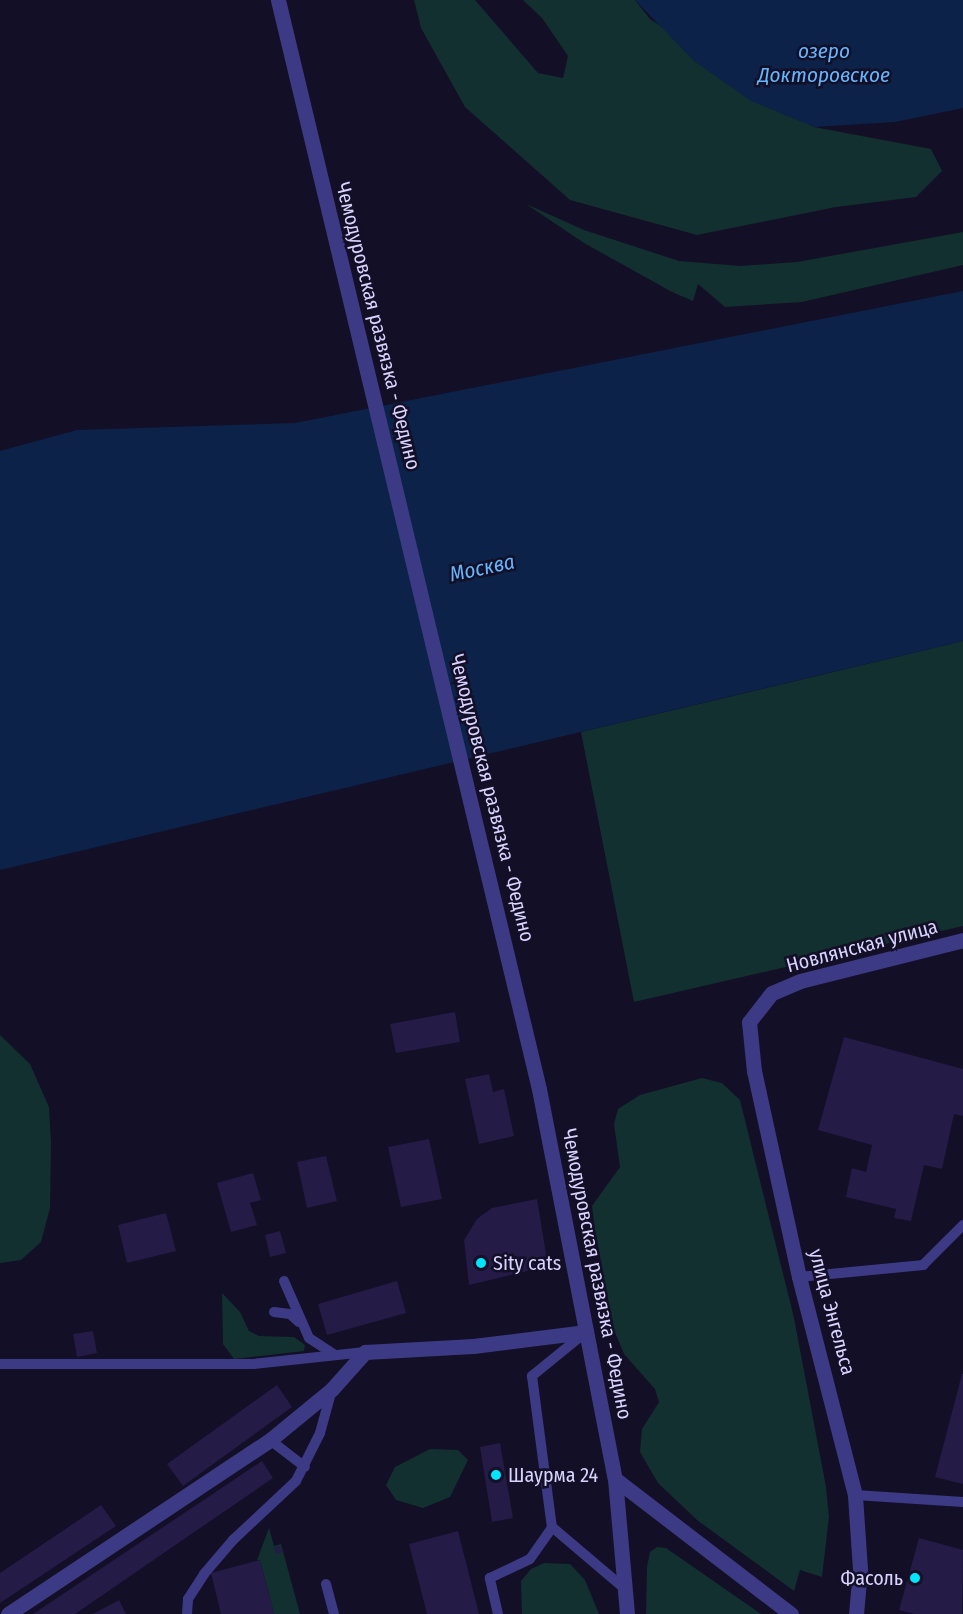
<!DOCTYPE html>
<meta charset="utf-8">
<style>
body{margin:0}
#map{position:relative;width:963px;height:1614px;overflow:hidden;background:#130f26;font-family:"Fira Sans Condensed",sans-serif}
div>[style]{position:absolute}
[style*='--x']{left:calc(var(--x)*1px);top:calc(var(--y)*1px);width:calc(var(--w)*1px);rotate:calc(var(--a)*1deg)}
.green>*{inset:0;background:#12302f}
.water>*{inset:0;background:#0c2248}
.building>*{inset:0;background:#241b47}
.service>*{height:10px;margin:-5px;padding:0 5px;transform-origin:5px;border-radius:5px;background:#3d3a85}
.minor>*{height:15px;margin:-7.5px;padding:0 7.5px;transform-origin:7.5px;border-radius:7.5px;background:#3d3a85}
.tertiary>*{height:15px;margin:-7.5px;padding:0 7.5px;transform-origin:7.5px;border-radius:7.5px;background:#3d3a85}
.dots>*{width:16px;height:16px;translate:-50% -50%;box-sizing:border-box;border:3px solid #130f26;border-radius:50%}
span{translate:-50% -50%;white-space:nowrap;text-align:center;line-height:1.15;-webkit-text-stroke:5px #130f26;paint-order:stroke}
.street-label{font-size:20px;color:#d9d4ff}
.poi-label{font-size:20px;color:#d9d4ff}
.left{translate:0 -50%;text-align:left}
.right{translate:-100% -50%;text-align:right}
.water-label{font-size:21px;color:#62b6ff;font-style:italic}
</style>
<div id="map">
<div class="green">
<div style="clip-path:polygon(414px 0,475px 0,538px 73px,563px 78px,568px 56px,542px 18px,523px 0,635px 0,650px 19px,814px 127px,931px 149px,942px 171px,916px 197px,836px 207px,697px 235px,570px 200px,465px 107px,421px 28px)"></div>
<div style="clip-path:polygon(526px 204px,584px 230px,679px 261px,741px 266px,797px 262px,963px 232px,963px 265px,802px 302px,725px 307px,698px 284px,693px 301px,672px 292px,584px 243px)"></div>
<div style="clip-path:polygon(963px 641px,963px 926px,634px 1002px,581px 732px)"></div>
<div style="clip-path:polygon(0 1035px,30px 1064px,49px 1107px,51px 1142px,50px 1208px,41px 1242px,21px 1260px,0 1263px)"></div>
<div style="clip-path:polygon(702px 1078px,722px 1083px,740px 1100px,794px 1318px,826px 1487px,829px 1517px,822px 1577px,800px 1570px,794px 1591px,697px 1520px,658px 1483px,640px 1452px,642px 1429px,659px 1402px,655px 1389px,624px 1354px,614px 1330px,595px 1230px,592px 1206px,620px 1167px,614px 1124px,618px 1109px,640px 1095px)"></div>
<div style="clip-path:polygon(222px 1293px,240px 1312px,249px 1331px,259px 1336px,294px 1337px,305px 1345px,304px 1351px,234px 1359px,223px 1344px)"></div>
<div style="clip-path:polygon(430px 1449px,458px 1450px,468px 1460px,450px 1497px,423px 1508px,396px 1500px,386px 1485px,395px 1467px)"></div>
<div style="clip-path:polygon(269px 1528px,274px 1546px,281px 1544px,300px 1614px,274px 1614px,260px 1560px,257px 1560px)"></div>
<div style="clip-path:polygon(657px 1547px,666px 1548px,761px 1614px,646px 1614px,647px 1567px,650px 1552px)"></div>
<div style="clip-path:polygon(544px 1563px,570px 1564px,585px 1580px,599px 1614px,522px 1614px,521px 1581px,531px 1569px)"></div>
</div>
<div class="water">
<div style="clip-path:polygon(635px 0,963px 0,963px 108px,895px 122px,814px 127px,751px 101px,694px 61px)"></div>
<div style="clip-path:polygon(963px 291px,963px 641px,0 870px,0 451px,77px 430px,295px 423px)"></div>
</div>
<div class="building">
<div style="clip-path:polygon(455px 1012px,460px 1042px,396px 1053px,390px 1024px)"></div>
<div style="clip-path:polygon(844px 1037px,963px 1069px,963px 1116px,954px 1114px,942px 1169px,924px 1165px,911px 1221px,894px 1218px,896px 1209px,846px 1197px,852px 1168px,866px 1172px,872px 1145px,818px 1130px)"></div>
<div style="clip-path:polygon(489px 1074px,493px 1092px,504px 1089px,514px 1136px,479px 1144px,465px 1079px)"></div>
<div style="clip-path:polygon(429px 1139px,442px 1199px,401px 1207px,388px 1147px)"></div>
<div style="clip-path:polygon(326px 1156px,337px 1201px,307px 1208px,297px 1162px)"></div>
<div style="clip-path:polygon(253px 1173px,261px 1200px,250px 1203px,257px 1225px,231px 1232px,217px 1183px)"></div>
<div style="clip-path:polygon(537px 1199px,548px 1266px,469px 1285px,464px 1240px,477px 1219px,492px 1208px)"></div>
<div style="clip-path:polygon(166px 1213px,176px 1251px,127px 1263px,118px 1225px)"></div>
<div style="clip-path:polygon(280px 1231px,286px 1253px,270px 1257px,265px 1235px)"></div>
<div style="clip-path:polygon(397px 1281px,406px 1313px,327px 1335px,318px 1304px)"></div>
<div style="clip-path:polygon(93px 1331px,97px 1353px,77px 1357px,73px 1334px)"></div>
<div style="clip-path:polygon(962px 1374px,963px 1374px,963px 1484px,935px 1477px)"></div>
<div style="clip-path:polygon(277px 1385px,292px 1407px,183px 1486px,167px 1464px)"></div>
<div style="clip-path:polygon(500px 1443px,513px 1518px,492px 1522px,480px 1447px)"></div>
<div style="clip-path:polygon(262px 1461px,273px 1478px,75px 1614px,33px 1614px)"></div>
<div style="clip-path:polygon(101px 1505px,116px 1526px,0 1603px,0 1573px)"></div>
<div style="clip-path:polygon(458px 1531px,479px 1614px,427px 1614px,409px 1544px)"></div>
<div style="clip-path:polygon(919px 1538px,963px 1550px,962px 1614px,915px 1614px,899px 1610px)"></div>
<div style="clip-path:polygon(280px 1546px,282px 1552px,276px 1554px,274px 1547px)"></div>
<div style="clip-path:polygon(260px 1560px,274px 1614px,221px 1614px,211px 1573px)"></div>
<div style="clip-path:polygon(119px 1600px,126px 1614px,93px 1614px)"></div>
</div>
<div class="service">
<div style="--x:799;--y:1277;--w:125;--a:-5.5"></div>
<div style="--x:923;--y:1265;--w:57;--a:-45"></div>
<div style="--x:284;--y:1281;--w:62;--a:66.3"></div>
<div style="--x:309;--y:1338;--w:31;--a:33"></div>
<div style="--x:274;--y:1312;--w:16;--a:7"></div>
<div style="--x:290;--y:1314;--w:12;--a:42"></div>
<div style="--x:586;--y:1332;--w:70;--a:140.8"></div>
<div style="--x:532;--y:1376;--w:152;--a:82.5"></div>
<div style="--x:552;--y:1527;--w:96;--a:40.3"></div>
<div style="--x:0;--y:1364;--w:253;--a:0"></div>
<div style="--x:253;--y:1364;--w:113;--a:-6.1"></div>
<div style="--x:270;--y:1440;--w:44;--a:37.6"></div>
<div style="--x:855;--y:1495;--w:108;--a:3.7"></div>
<div style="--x:326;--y:1584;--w:31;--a:75"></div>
<div style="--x:187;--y:1614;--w:15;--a:-86"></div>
<div style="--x:188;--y:1599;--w:30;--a:-57"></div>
<div style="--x:204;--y:1574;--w:45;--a:-49.5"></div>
<div style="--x:233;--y:1540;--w:86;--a:-43.1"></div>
<div style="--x:296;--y:1481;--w:54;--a:-63.4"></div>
<div style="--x:320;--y:1433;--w:46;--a:-74.7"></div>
<div style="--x:498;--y:1614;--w:37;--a:-103"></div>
<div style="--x:490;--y:1578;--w:44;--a:-25.4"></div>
<div style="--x:530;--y:1559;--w:39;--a:-55"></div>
</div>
<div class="minor">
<div style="--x:615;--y:1479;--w:222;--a:37.5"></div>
<div style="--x:8;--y:1614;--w:315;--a:-33.6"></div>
<div style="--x:270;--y:1440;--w:80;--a:-39.4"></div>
<div style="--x:332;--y:1389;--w:50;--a:-48.3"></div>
<div style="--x:365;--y:1352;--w:108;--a:-3.2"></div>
<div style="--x:473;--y:1346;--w:114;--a:-7.1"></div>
<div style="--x:856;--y:1614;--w:45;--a:-84.9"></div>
<div style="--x:860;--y:1569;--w:74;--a:-93.9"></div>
<div style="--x:855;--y:1495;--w:225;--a:-104.4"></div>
<div style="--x:799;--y:1277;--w:211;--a:-102.3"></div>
<div style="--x:754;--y:1071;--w:49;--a:-95.8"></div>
<div style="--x:749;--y:1022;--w:37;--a:-52"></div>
<div style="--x:772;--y:993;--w:30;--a:-23"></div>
<div style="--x:800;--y:981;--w:168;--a:-14.1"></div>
</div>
<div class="tertiary">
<div style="--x:278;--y:0;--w:1120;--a:76.52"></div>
<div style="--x:539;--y:1089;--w:397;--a:79"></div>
<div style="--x:615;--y:1479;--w:136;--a:84.9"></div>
</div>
<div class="dots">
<div style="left:481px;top:1263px;background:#00e5ff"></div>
<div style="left:496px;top:1475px;background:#00e5ff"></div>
<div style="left:915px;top:1578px;background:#00e5ff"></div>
</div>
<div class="street-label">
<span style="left:378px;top:326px;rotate:76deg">Чемодуровская развязка - Федино</span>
<span style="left:492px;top:798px;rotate:76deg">Чемодуровская развязка - Федино</span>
<span style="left:862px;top:946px;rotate:-15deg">Новлянская улица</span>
<span style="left:597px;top:1274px;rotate:79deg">Чемодуровская развязка - Федино</span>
<span style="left:832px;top:1312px;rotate:75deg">улица Энгельса</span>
</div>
<div class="poi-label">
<span class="left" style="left:493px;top:1263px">Sity cats</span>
<span class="left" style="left:508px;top:1475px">Шаурма 24</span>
<span class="right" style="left:903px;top:1578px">Фасоль</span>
</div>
<div class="water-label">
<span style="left:824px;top:63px">озеро<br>Докторовское</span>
<span style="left:482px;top:568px;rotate:-12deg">Москва</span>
</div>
</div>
